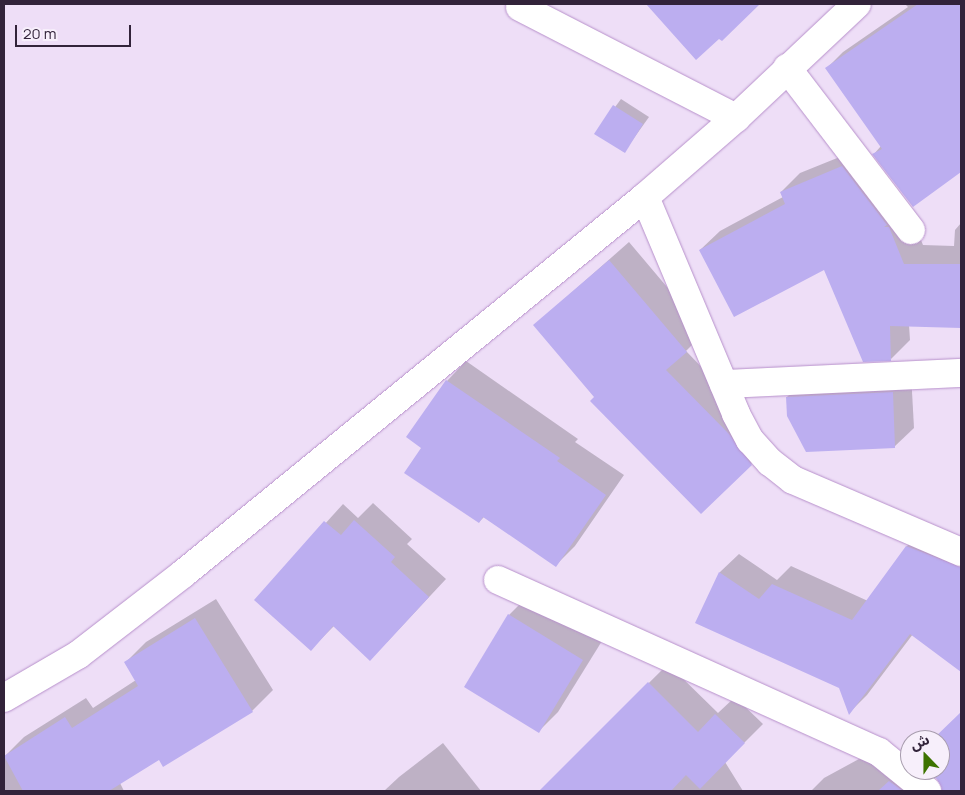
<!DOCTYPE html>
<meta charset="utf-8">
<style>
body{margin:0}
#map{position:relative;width:965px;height:795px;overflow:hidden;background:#eedef7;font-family:Manrope,"Noto Sans Arabic",sans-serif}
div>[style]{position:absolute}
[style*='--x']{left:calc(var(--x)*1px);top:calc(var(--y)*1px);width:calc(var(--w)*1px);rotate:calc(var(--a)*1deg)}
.shadow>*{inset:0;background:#0003}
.building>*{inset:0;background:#bcaef0}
.roads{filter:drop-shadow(0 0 1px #b790cb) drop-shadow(0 0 1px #b790cb)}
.street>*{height:28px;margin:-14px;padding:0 14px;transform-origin:14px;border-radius:14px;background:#fff}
span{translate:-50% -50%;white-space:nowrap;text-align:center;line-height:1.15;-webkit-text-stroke:4px #f7effb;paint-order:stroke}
.frame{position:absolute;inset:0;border:5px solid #32233a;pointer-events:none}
.north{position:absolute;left:900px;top:730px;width:50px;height:50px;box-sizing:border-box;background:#f7effb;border:1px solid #a89dae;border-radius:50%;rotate:338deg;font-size:14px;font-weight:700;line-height:20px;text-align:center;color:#32233a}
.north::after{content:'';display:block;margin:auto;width:18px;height:22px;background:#3d7300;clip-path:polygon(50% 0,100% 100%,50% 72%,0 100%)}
.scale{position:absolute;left:15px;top:25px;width:116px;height:22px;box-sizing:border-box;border:2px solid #32233a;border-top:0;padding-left:6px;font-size:15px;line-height:18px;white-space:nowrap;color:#32233a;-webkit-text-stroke:4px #f7effb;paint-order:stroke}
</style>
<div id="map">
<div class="shadow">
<div style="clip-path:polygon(660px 4px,758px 4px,722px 39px,653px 10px)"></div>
<div style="clip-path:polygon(905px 4px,961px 4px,961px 171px,913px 205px,874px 154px,881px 146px,827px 68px,843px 52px,908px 7px)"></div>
<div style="clip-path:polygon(621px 99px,649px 117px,624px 152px,596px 133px)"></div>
<div style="clip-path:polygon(862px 148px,908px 208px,923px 245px,954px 246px,955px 230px,961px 223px,961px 327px,909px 325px,910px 340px,891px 359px,824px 268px,700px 250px,720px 231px,783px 197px,781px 192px,800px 173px)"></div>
<div style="clip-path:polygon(629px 242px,705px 332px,686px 351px,748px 415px,770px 445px,751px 464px,596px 397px,535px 325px)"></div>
<div style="clip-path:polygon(466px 361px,578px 439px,575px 442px,624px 475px,575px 546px,556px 565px,484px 517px,479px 522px,423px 448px,447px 381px)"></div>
<div style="clip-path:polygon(911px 373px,914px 428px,894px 447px,787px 397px,806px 378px)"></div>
<div style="clip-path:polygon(373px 503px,412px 539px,407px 544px,446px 579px,387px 642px,334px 626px,311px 649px,256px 600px,343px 504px,358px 518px)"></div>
<div style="clip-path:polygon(926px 528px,961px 543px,961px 644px,946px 659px,913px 634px,867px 695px,849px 713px,840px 687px,697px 622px,720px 572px,739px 554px,777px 580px,791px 566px,868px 601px,907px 546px)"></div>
<div style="clip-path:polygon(528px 596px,602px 641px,558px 712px,539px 731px,509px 615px)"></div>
<div style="clip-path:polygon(216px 599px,273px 690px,252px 711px,159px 759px,120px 783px,124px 791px,4px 791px,4px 757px,24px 737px,86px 698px,93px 708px,136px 680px,125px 663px,146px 642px)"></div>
<div style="clip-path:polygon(668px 664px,718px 713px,735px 697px,763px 724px,725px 762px,743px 791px,540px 791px)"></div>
<div style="clip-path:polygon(961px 713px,961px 791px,811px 791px,824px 778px,881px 747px,934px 788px,943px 789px,943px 784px,927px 770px,940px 770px,940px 740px,933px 740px)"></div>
<div style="clip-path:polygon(443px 743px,481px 791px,384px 791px,399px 777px)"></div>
</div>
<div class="building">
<div style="clip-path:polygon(646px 4px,760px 4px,722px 41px,719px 39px,696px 60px)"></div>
<div style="clip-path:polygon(918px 4px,961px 4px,961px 172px,913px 207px,872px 154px,882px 149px,825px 68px)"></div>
<div style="clip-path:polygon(613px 105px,643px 124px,625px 153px,594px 134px)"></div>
<div style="clip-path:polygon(842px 166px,887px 225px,884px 227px,889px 227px,904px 264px,961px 264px,961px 328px,890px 326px,891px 361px,863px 362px,824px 270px,734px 317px,699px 250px,785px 204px,780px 192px)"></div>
<div style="clip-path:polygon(609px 260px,687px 352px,666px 370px,729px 434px,752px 465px,701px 514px,590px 401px,594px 397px,533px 325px)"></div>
<div style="clip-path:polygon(446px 380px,560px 458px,557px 461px,606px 495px,556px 567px,483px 517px,479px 523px,404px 473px,421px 448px,406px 437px)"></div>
<div style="clip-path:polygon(893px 392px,895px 448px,806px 452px,787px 416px,786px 397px)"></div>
<div style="clip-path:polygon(354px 520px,395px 557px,391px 562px,429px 597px,370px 661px,333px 626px,311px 651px,254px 600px,324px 521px,341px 535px)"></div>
<div style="clip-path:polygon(906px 546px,961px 567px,961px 672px,910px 634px,849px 715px,839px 688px,695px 623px,719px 572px,759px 599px,772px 584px,852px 620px)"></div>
<div style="clip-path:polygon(508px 614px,583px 660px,539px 733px,464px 687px)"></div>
<div style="clip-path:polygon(195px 618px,253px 712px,163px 767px,159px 760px,109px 791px,23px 791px,4px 756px,65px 717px,72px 728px,138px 686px,124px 662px)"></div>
<div style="clip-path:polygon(648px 682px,698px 732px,715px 714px,745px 743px,700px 789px,686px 775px,671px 791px,539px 791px)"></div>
<div style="clip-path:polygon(961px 712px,961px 791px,942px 791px,937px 779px,926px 770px,940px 770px,940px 740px,932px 740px)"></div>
<div style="clip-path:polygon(889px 781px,903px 791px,878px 791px)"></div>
</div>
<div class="roads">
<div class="street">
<div style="--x:520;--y:7;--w:243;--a:27.2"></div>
<div style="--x:787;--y:68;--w:204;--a:52.6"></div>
<div style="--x:645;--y:197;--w:235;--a:67.2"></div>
<div style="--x:736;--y:414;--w:30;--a:62"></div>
<div style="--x:750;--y:440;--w:30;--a:48"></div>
<div style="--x:770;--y:462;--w:29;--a:38"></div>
<div style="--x:793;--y:480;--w:183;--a:23.2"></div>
<div style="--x:724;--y:384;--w:237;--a:-2.7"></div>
<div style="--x:498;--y:580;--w:418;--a:24.3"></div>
<div style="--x:879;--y:752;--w:62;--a:39.1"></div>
<div style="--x:4;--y:698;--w:86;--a:-30.2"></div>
<div style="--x:78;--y:655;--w:134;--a:-37.7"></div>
<div style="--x:184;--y:573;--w:595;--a:-39.2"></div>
<div style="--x:645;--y:197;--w:121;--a:-41"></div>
<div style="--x:736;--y:118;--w:166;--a:-43.3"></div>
</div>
</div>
<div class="frame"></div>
<div class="north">ش</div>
<div class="scale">20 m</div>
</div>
